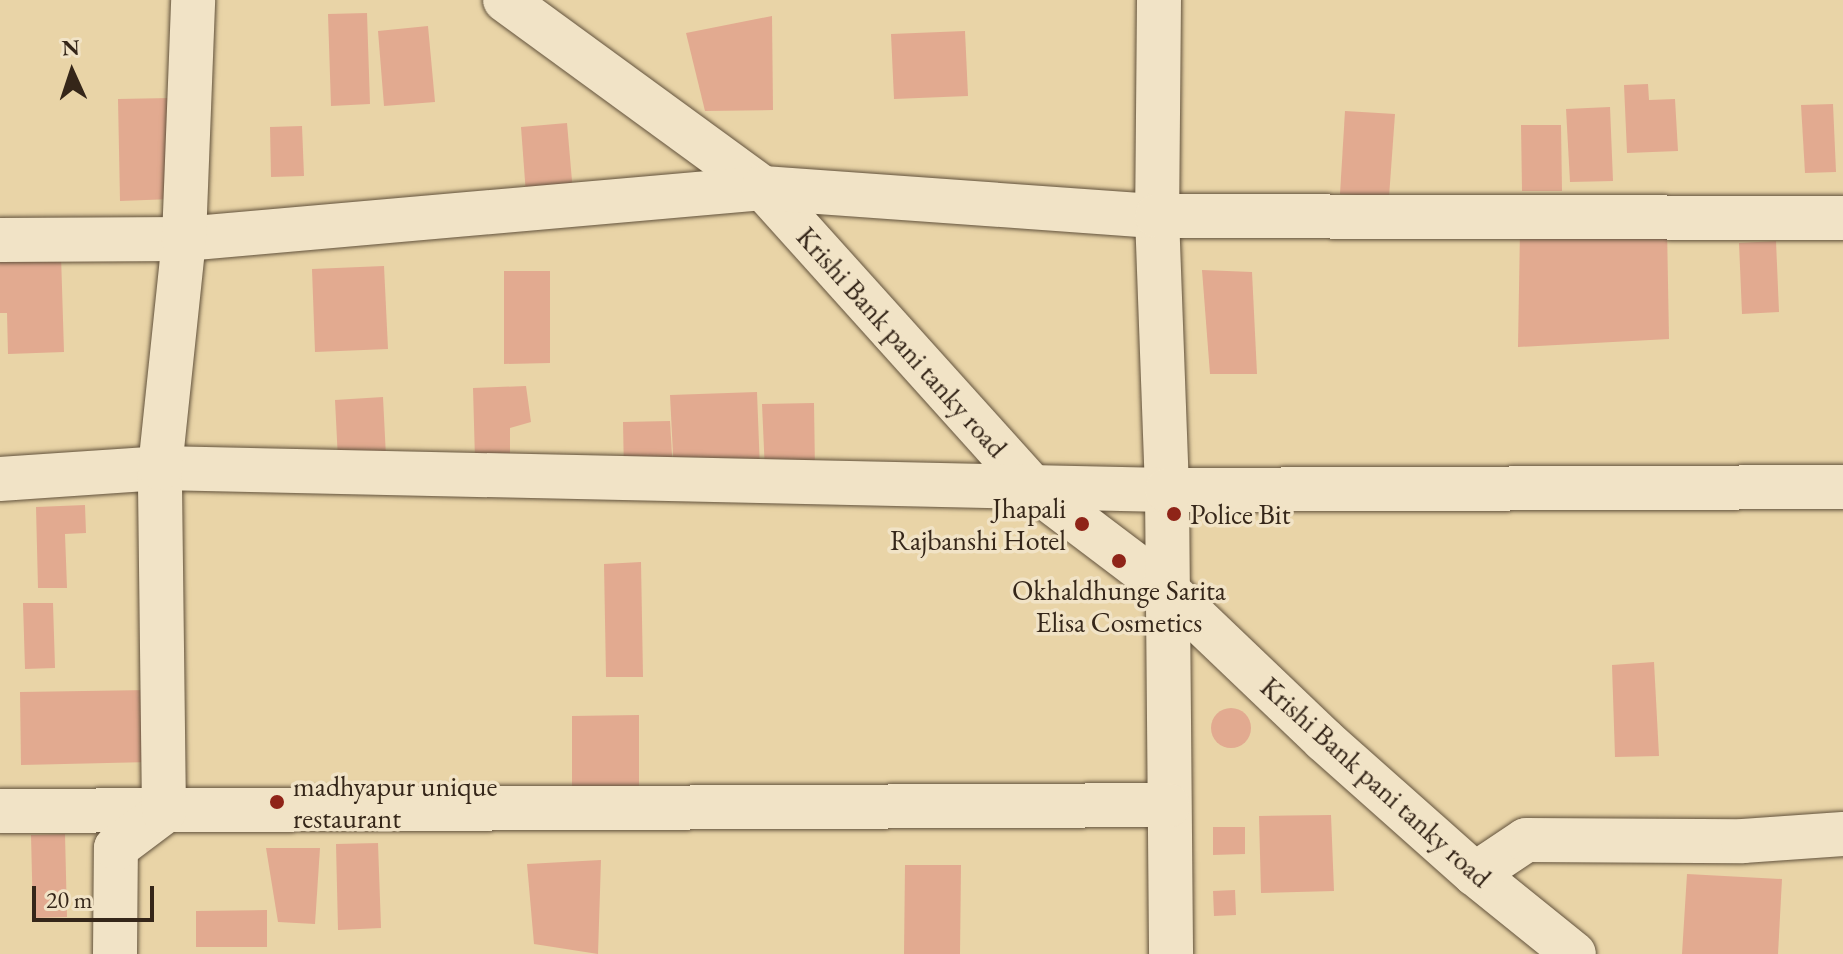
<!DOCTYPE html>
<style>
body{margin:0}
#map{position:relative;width:1843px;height:954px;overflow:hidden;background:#e9d4a7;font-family:"EB Garamond",serif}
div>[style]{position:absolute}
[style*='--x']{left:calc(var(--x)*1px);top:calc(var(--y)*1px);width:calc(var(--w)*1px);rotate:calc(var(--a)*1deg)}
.building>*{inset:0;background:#e2aa90}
.round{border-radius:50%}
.roads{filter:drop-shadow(0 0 2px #62523c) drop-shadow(0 0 2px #62523c)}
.minor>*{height:44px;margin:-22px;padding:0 22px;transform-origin:22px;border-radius:22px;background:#f1e3c6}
.dots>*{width:22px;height:22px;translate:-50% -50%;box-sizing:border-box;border:4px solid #f1e3c6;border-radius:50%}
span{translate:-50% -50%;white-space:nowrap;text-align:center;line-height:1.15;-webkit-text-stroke:7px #f1e3c6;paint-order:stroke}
.street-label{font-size:28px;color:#352619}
.poi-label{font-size:28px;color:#352619}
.right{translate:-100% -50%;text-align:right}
.left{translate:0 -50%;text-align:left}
.north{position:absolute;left:32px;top:32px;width:80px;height:80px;-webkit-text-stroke:6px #f1e3c6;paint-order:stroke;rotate:357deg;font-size:22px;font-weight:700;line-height:32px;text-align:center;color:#352619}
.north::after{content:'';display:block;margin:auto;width:28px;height:36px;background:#352619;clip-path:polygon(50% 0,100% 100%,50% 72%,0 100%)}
.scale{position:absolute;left:32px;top:886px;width:122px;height:36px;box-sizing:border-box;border:4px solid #352619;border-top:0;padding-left:10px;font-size:24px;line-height:28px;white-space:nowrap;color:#352619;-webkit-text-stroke:6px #f1e3c6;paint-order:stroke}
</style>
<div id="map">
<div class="building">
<div style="clip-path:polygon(367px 13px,370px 104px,331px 106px,328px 14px)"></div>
<div style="clip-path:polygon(772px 16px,773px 110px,705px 111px,686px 33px)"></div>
<div style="clip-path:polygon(428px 26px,435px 102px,384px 106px,378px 31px)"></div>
<div style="clip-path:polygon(965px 31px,968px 96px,894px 99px,891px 34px)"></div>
<div style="clip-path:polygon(1648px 84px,1649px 100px,1675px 99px,1678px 151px,1627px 153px,1624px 85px)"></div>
<div style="clip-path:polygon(170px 98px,172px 199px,120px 201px,118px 99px)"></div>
<div style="clip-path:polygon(1833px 104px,1836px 172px,1805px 173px,1801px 105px)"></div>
<div style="clip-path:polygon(1610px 107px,1613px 181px,1570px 182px,1566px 109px)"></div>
<div style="clip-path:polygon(1345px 111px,1395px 114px,1389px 197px,1340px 194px)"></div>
<div style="clip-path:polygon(567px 123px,574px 204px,527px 208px,521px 127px)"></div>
<div style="clip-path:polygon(1521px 125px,1561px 125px,1562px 191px,1522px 191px)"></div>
<div style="clip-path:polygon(302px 126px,304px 176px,271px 177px,270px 127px)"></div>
<div style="clip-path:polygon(1667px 227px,1669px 339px,1518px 347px,1520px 230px)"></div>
<div style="clip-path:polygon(1776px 241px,1779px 312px,1742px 314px,1739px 243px)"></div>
<div style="clip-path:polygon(61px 255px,64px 352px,8px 354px,7px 313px,0 313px,0 257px)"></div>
<div style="clip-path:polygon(384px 266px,388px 349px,315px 352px,312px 269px)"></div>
<div style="clip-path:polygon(1202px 270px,1252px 272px,1257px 374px,1210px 374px)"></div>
<div style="clip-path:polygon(504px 271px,550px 271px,550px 363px,504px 364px)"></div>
<div style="clip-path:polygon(526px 386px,531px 422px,510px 428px,510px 458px,475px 460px,473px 388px)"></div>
<div style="clip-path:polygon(757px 392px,760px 470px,674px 474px,670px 395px)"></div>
<div style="clip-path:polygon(383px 397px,386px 457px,338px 460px,335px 400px)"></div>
<div style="clip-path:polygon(814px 403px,815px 471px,765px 472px,762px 404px)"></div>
<div style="clip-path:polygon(670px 421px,673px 472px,624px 474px,623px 422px)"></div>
<div style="clip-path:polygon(85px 505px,86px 533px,65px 534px,67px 588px,38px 588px,36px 507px)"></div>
<div style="clip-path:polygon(641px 562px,643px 677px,606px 677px,604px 564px)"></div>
<div style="clip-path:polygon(23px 603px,53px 603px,55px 668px,25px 669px)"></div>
<div style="clip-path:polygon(1654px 662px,1659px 756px,1615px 757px,1612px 665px)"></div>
<div style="clip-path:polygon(149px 690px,150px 762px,21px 765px,20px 692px)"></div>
<div class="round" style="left:1211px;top:708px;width:40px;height:40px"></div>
<div style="clip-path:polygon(639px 715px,639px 787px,572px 787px,572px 716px)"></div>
<div style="clip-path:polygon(1331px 815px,1334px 891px,1261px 893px,1259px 816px)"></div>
<div style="clip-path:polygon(1213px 827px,1245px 827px,1245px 854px,1213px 855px)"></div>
<div style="clip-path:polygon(65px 834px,67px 917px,33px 918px,31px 835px)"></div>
<div style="clip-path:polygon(378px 843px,381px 928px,338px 930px,336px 844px)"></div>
<div style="clip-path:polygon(266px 848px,320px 848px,315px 924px,278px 922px)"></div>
<div style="clip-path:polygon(601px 860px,598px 954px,534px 944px,527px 864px)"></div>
<div style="clip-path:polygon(905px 865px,961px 865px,960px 954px,904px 954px)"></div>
<div style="clip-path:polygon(1687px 874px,1782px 879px,1778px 954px,1682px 954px)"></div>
<div style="clip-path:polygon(1235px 890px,1236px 915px,1214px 916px,1213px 891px)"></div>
<div style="clip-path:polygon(267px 910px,267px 947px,196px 947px,196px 911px)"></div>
</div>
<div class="roads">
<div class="minor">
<div style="--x:505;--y:0;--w:319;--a:36.1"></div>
<div style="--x:763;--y:188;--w:402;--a:48"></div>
<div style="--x:1032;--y:487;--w:166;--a:37.1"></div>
<div style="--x:1164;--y:587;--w:221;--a:43.7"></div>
<div style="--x:1324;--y:740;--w:202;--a:41.6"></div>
<div style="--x:1475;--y:874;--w:127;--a:38.9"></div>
<div style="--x:1159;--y:0;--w:216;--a:90.5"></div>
<div style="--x:1157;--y:216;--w:274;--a:87.9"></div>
<div style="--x:1167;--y:490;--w:464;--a:89.5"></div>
<div style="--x:0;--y:240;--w:184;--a:-0.3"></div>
<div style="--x:184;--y:239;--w:581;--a:-5.03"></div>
<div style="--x:763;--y:188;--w:395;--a:4.1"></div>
<div style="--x:1157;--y:216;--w:686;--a:0.17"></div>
<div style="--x:0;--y:479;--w:160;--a:-3.9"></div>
<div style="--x:160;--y:468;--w:1007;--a:1.25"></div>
<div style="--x:1167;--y:490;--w:676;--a:-0.25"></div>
<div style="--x:0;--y:811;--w:1168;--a:-0.29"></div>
<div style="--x:1475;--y:874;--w:61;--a:-33.7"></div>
<div style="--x:1526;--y:840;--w:217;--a:0.3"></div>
<div style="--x:1743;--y:841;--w:100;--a:-4"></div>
<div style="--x:115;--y:954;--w:106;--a:-89.5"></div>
<div style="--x:116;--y:848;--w:60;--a:-36.9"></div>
<div style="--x:164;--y:812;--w:344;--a:-90.7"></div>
<div style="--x:160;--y:468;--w:230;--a:-84"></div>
<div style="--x:184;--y:239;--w:239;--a:-87.8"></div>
</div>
</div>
<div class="dots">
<div style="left:1174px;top:514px;background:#8f2418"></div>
<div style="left:1082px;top:524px;background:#8f2418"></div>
<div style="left:1119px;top:561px;background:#8f2418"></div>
<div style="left:277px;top:802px;background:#8f2418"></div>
</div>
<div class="street-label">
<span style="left:902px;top:342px;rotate:48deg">Krishi Bank pani tanky road</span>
<span style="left:1376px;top:782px;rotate:42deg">Krishi Bank pani tanky road</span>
</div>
<div class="poi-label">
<span class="right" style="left:1066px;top:524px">Jhapali<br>Rajbanshi Hotel</span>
<span class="left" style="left:1190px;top:514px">Police Bit</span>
<span style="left:1119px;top:606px">Okhaldhunge Sarita<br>Elisa Cosmetics</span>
<span class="left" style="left:293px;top:802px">madhyapur unique<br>restaurant</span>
</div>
<div class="north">N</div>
<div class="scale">20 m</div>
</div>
